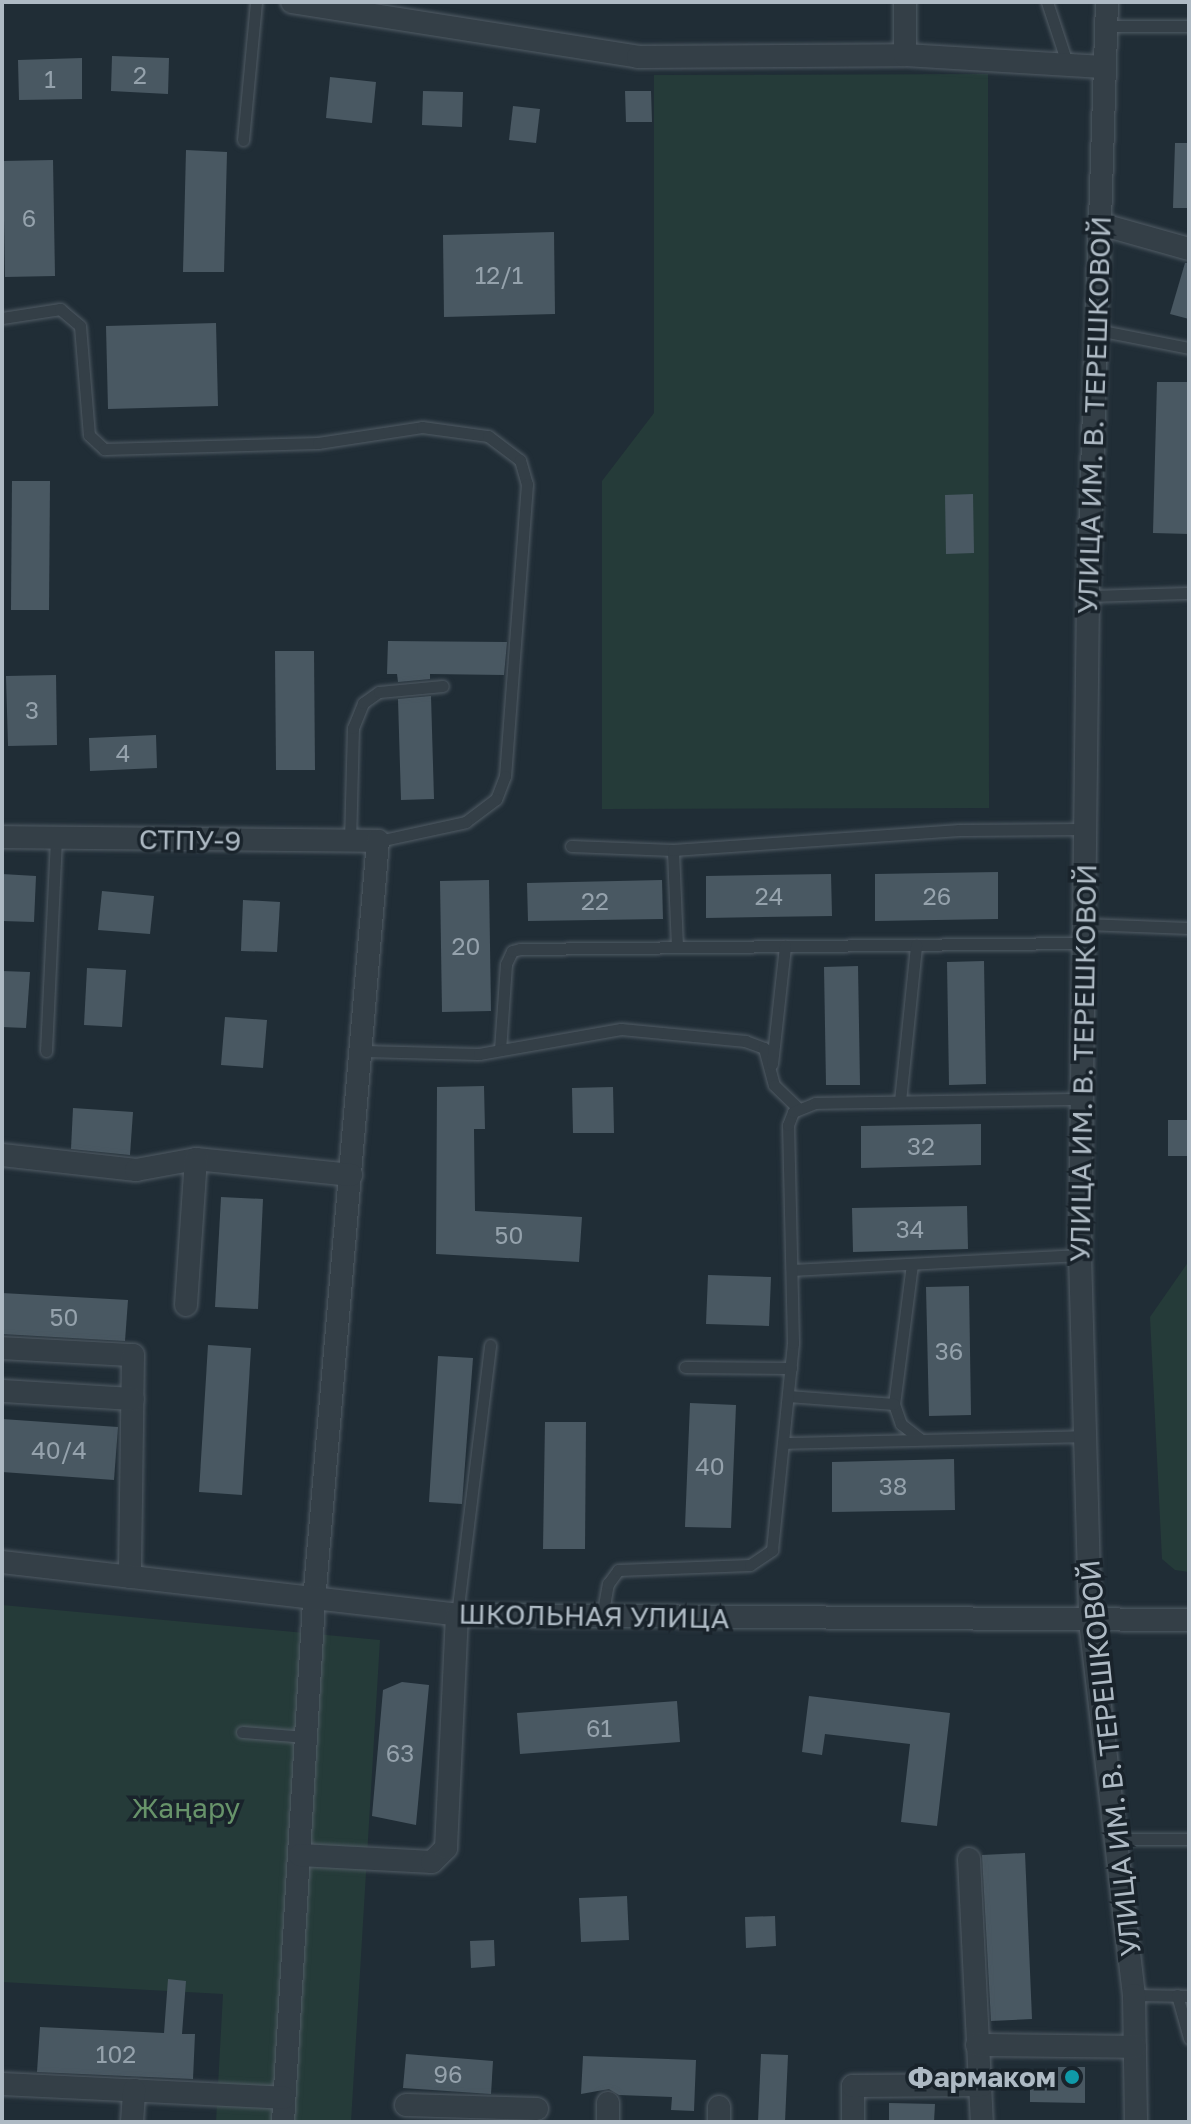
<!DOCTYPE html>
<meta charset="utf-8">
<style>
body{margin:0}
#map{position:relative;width:1191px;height:2124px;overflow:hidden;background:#202d36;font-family:"Golos Text",sans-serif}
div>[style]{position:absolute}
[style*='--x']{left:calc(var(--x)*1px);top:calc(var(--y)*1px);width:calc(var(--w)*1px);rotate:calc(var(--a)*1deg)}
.green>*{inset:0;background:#253b39}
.building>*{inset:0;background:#495862}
.roads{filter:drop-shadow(0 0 2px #515c65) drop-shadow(0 0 2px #515c65)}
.lane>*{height:11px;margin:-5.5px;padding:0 5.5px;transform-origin:5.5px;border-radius:5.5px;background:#343f47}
.street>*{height:22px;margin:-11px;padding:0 11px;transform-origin:11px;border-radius:11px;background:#343f47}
.dots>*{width:22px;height:22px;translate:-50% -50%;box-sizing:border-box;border:4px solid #19232b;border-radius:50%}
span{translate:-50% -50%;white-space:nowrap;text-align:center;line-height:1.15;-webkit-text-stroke:7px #19232b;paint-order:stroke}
.number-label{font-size:24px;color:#95a2ac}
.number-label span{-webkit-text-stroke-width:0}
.street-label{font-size:28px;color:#aebac4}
.park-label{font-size:28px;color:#67936a}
.poi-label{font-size:28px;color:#aebac4;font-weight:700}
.right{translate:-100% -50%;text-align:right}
.frame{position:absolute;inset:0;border:4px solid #aebac4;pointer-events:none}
</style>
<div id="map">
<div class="green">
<div style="clip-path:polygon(988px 74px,989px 808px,602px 809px,602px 481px,654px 413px,654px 75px)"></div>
<div style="clip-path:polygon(1189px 1261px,1189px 1572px,1175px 1570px,1162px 1559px,1150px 1317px)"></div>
<div style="clip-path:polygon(2px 1605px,380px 1640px,351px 2122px,216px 2122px,223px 1994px,2px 1982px)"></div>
</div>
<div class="building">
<div style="clip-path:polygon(112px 56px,169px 58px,168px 94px,111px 91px)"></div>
<div style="clip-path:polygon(82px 58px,82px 99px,19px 100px,18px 60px)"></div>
<div style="clip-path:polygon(330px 77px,376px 82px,372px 123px,326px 118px)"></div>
<div style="clip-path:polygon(423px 91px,463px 92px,462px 127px,422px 125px)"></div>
<div style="clip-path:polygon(625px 91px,651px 91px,652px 122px,626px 122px)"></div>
<div style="clip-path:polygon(513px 106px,540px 109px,536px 143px,509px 140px)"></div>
<div style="clip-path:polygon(1175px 143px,1189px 143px,1189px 208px,1173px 208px)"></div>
<div style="clip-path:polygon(186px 150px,227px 152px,224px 272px,183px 272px)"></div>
<div style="clip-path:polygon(53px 160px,55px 276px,5px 277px,3px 161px)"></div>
<div style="clip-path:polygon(554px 232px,555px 314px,444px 317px,443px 235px)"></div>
<div style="clip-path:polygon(1185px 263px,1189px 263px,1189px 319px,1170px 314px)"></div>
<div style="clip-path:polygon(216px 323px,218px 406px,108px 409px,106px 326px)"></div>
<div style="clip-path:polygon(1157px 382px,1189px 382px,1189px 534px,1153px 533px)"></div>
<div style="clip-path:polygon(12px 481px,50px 481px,49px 610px,11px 610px)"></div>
<div style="clip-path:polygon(973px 494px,974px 553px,946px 554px,945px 495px)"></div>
<div style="clip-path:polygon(388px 641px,507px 642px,504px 675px,430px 674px,430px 679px,398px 682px,397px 674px,387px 674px)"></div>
<div style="clip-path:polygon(275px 651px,314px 651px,315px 770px,276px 770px)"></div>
<div style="clip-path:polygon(56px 675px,57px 745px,8px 746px,6px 676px)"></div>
<div style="clip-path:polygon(431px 696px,434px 799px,401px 800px,398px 699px)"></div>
<div style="clip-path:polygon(156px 735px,157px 768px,90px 771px,89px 738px)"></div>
<div style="clip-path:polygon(998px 872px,998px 919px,875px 921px,875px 874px)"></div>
<div style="clip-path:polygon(2px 874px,36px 876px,34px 922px,2px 921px)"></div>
<div style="clip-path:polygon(831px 874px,832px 916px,706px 918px,706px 876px)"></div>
<div style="clip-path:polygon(489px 880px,491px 1011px,442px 1012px,440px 881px)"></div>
<div style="clip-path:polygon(662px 880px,663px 919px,528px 921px,527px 883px)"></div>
<div style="clip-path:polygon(102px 891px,154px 896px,150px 934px,98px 930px)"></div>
<div style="clip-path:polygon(243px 900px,280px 902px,277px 952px,241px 951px)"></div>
<div style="clip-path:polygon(984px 961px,986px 1084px,949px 1085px,947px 962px)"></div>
<div style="clip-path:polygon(858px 966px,860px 1085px,826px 1085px,824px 967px)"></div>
<div style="clip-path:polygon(87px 968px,126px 970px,122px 1027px,84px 1025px)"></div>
<div style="clip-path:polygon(2px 971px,30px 972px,26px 1028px,2px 1027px)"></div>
<div style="clip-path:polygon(225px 1017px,267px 1020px,263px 1068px,221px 1065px)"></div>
<div style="clip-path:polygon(484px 1086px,485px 1129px,474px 1129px,475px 1211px,582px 1217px,579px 1262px,436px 1254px,437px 1087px)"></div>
<div style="clip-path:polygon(613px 1087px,614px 1133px,573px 1133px,572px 1088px)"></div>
<div style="clip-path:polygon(73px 1108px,133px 1112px,130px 1155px,71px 1149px)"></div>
<div style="clip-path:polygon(1168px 1120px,1189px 1120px,1189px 1156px,1168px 1156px)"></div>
<div style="clip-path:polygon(981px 1124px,981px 1165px,861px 1168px,861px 1126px)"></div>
<div style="clip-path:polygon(221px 1197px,263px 1199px,258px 1309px,215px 1307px)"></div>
<div style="clip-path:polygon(967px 1206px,968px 1249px,853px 1252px,852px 1208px)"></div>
<div style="clip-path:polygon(708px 1275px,771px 1277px,769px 1326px,706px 1324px)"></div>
<div style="clip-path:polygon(969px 1286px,971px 1415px,929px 1416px,926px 1287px)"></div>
<div style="clip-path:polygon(2px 1293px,128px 1300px,125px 1341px,2px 1334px)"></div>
<div style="clip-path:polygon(208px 1345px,251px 1348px,242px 1495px,199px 1492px)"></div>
<div style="clip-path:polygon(438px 1356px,473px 1358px,462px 1504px,429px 1502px)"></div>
<div style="clip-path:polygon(690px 1403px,736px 1405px,731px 1528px,685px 1527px)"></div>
<div style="clip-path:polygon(2px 1419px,118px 1427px,114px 1480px,2px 1472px)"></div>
<div style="clip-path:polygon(545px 1422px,586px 1422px,585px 1549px,543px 1549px)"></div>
<div style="clip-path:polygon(954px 1459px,955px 1510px,832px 1512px,832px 1462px)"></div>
<div style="clip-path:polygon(402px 1682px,429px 1685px,416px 1825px,372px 1816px,383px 1690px)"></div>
<div style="clip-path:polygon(809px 1696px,950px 1713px,937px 1826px,901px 1822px,910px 1744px,825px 1734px,822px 1755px,802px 1752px)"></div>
<div style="clip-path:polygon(677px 1701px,680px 1742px,520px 1754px,517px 1713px)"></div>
<div style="clip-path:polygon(1025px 1853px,1032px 2019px,991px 2021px,982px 1855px)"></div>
<div style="clip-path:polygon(627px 1896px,629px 1940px,581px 1942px,579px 1898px)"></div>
<div style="clip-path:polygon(775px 1916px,776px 1946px,746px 1948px,745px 1917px)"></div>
<div style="clip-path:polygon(494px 1940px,495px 1966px,471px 1968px,470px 1941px)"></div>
<div style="clip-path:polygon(168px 1979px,186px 1981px,182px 2034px,195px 2034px,193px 2079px,37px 2072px,40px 2027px,164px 2033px)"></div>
<div style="clip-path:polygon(406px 2054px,493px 2061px,491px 2094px,403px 2088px)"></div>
<div style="clip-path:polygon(761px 2054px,788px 2055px,785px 2122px,758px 2122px)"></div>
<div style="clip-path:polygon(583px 2056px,696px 2060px,694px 2111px,671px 2110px,672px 2097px,619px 2095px,609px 2089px,581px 2094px)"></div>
<div style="clip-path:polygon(1058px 2067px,1085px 2067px,1085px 2103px,1030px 2102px,1030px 2086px,1058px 2087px)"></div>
<div style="clip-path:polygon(889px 2103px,935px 2104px,934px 2122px,889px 2122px)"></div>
</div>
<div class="roads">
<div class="lane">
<div style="--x:1047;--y:2;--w:64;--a:71.8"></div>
<div style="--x:1105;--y:26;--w:84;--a:0"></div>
<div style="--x:243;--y:140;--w:139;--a:-84.6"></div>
<div style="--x:2;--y:318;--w:59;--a:-8.8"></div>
<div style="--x:60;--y:309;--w:26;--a:40"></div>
<div style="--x:80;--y:326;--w:109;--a:85.3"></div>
<div style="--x:89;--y:435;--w:21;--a:43"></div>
<div style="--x:104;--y:449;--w:214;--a:-1.6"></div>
<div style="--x:318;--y:443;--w:105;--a:-8.7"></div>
<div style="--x:422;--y:427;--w:67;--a:7.8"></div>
<div style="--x:488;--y:436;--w:40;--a:37"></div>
<div style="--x:520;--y:460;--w:25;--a:74"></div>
<div style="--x:527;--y:484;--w:293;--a:94.3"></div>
<div style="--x:505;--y:776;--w:25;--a:111"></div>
<div style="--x:496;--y:799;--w:38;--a:143"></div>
<div style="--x:466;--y:822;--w:90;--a:167.8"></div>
<div style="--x:1097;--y:330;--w:94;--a:11.1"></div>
<div style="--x:1088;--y:596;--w:101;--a:-1.7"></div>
<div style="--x:350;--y:842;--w:114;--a:-88.5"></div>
<div style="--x:353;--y:728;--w:27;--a:-68"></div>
<div style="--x:363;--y:703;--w:19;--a:-35"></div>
<div style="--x:379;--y:692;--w:64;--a:-5.4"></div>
<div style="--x:571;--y:846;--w:102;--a:2.2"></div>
<div style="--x:1084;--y:924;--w:105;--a:2.2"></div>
<div style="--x:677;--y:947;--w:97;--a:-92.4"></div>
<div style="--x:673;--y:850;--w:287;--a:-4"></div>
<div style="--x:959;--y:830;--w:126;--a:-0.5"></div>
<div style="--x:500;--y:1050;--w:86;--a:-86"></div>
<div style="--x:506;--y:964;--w:14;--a:-65"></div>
<div style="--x:512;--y:951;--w:8;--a:-14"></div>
<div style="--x:520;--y:949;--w:564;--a:-0.61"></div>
<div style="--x:46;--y:1051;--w:213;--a:-87.3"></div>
<div style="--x:363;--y:1051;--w:116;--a:1.5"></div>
<div style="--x:479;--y:1054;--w:144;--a:-10"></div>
<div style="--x:621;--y:1029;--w:125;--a:5.5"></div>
<div style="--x:745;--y:1041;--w:20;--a:20"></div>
<div style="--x:764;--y:1048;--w:38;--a:75"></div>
<div style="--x:774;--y:1085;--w:33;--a:44"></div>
<div style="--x:772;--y:1064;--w:119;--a:-83.7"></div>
<div style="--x:900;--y:1101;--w:157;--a:-84.1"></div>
<div style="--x:912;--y:1264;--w:141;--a:97.3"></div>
<div style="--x:894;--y:1404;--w:21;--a:71"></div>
<div style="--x:901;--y:1424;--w:24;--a:38"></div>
<div style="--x:792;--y:1270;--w:288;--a:-3"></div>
<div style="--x:685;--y:1367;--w:106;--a:0.5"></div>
<div style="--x:788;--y:1396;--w:106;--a:4.3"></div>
<div style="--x:784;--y:1443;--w:302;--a:-1.3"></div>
<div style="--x:457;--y:1615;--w:272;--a:-83"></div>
<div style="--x:602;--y:1617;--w:34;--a:-80"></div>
<div style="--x:608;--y:1584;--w:17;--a:-54"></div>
<div style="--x:618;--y:1570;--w:132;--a:-2.2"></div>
<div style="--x:750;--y:1565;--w:27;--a:-34"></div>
<div style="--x:772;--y:1550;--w:208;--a:-84.2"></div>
<div style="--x:793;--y:1343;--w:218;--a:-91.3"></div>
<div style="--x:788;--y:1125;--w:14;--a:-69"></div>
<div style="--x:793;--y:1112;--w:24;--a:-22"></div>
<div style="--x:815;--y:1103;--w:266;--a:-0.9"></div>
<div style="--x:242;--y:1732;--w:65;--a:4.4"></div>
<div style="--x:1117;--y:1839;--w:72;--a:0"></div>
<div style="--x:1134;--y:1995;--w:55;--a:1"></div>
<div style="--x:1177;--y:1995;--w:45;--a:74.4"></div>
</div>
<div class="street">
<div style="--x:292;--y:2;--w:350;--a:9"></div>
<div style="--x:638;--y:57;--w:267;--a:-0.4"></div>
<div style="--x:905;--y:55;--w:198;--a:3.5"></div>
<div style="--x:905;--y:2;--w:53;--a:90"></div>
<div style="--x:1107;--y:2;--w:594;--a:91.83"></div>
<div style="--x:1088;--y:596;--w:659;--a:90.7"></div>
<div style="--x:1080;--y:1255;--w:366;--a:88.4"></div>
<div style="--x:1090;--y:1621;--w:377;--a:83.3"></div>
<div style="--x:1134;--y:1995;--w:127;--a:89.1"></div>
<div style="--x:1100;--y:224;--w:92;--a:15.7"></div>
<div style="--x:2;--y:837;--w:376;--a:0.6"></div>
<div style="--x:378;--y:841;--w:764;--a:94.81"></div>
<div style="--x:314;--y:1602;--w:521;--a:93.41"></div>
<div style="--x:2;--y:1155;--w:135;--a:6.4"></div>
<div style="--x:136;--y:1170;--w:61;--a:-10.4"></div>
<div style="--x:196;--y:1159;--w:156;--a:5.9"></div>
<div style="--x:186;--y:1305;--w:146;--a:-86.1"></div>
<div style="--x:2;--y:1348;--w:131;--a:3.1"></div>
<div style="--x:133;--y:1355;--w:222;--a:90.8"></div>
<div style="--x:2;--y:1391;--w:131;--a:3.5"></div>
<div style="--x:2;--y:1562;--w:458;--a:6.6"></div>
<div style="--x:457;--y:1615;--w:732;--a:0.39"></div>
<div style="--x:300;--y:1855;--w:132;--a:3"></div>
<div style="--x:432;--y:1862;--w:20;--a:-45"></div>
<div style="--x:446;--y:1848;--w:233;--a:-87.3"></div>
<div style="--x:969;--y:1859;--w:263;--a:87.2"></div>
<div style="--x:977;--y:2045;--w:158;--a:0.7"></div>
<div style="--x:2;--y:2084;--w:282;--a:2.8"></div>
<div style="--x:406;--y:2105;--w:131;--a:1.7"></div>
<div style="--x:132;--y:2122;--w:32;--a:-86"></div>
<div style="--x:608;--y:2122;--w:19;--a:-90"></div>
<div style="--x:719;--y:2122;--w:15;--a:-90"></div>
<div style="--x:853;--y:2122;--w:36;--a:-90"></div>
<div style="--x:853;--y:2086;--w:129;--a:-0.4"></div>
</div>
</div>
<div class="dots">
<div style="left:1072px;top:2077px;background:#0f9aa8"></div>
</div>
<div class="number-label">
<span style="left:140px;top:75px">2</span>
<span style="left:50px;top:79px">1</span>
<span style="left:29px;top:218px">6</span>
<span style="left:499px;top:275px">12/1</span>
<span style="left:32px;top:710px">3</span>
<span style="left:123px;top:753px">4</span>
<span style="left:769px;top:896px">24</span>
<span style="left:937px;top:896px">26</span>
<span style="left:595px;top:901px">22</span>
<span style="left:466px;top:946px">20</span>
<span style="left:921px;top:1146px">32</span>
<span style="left:910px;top:1229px">34</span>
<span style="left:509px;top:1235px">50</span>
<span style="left:64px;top:1317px">50</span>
<span style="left:949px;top:1351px">36</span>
<span style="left:59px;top:1450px">40/4</span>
<span style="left:710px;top:1466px">40</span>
<span style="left:893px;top:1486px">38</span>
<span style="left:599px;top:1728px">61</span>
<span style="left:400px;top:1753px">63</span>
<span style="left:116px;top:2054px">102</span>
<span style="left:448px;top:2074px">96</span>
</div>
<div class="street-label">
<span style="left:1094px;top:415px;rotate:-88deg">УЛИЦА ИМ. В. ТЕРЕШКОВОЙ</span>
<span style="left:190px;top:840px;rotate:1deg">СТПУ-9</span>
<span style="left:1083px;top:1063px;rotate:-89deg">УЛИЦА ИМ. В. ТЕРЕШКОВОЙ</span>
<span style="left:594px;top:1616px;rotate:1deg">ШКОЛЬНАЯ УЛИЦА</span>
<span style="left:1110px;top:1758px;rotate:-96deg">УЛИЦА ИМ. В. ТЕРЕШКОВОЙ</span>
</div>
<div class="park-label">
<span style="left:186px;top:1808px">Жаңару</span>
</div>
<div class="poi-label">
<span class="right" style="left:1056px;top:2077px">Фармаком</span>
</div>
<div class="frame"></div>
</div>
